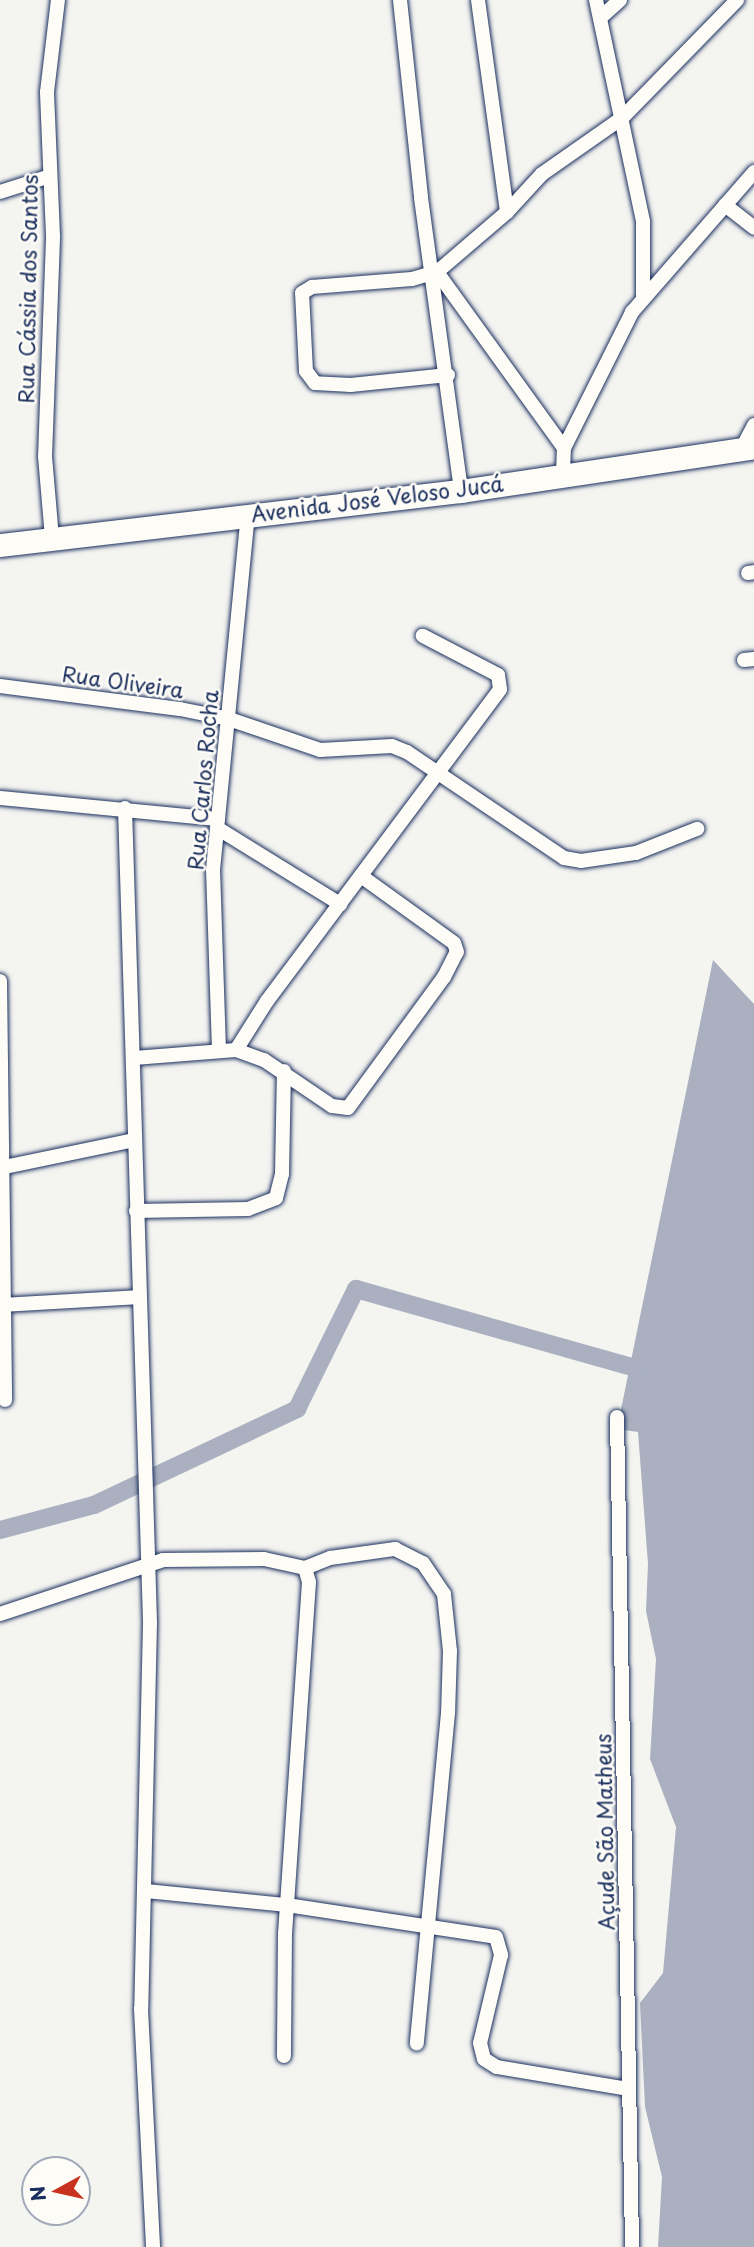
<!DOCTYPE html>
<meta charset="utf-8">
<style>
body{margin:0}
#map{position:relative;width:754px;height:2247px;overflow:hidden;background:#f4f4f1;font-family:"Playpen Sans",sans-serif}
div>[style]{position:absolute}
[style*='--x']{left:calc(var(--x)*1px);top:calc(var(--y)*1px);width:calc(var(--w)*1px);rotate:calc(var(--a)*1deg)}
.water>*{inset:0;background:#aab0bf}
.canal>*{height:18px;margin:-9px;padding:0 9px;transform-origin:9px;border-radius:9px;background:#aab0bf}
.roads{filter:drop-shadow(0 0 2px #1b2f5e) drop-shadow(0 0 2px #1b2f5e)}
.minor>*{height:14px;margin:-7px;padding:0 7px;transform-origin:7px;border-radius:7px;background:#fdfcf7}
.primary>*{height:23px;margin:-11.5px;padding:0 11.5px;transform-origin:11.5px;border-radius:11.5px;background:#fdfcf7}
span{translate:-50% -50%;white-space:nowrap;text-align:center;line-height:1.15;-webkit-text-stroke:5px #fdfcf7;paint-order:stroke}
.street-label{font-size:21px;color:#1b2f5e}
.north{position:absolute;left:21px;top:2156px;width:70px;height:70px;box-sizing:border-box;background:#fdfcf7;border:2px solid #a3aaba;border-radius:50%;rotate:262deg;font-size:19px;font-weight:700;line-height:28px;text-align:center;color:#1b2f5e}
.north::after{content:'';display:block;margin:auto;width:24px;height:32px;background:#c8321e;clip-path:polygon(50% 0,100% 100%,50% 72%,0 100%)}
</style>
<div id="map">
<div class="water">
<div style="clip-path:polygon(713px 960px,754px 1004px,754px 2247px,658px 2247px,662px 2177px,645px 2107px,640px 2003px,663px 1973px,676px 1827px,650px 1759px,656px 1659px,646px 1611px,648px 1564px,638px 1432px,617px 1429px)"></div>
</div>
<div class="canal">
<div style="--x:0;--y:1530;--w:97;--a:-14.9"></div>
<div style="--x:94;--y:1505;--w:225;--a:-25.3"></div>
<div style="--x:297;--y:1409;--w:134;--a:-63.8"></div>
<div style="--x:356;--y:1289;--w:290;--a:15.8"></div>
</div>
<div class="roads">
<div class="minor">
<div style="--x:400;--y:0;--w:199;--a:83.9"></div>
<div style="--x:421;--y:198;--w:296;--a:82.2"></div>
<div style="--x:478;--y:0;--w:214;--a:82.2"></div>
<div style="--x:596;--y:0;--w:227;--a:78"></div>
<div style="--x:643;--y:222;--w:74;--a:90"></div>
<div style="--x:600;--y:18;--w:27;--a:-42"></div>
<div style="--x:0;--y:192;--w:52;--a:-17.7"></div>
<div style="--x:725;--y:205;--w:37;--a:38"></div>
<div style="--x:437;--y:272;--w:217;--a:54.2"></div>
<div style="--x:448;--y:375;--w:98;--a:174.1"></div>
<div style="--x:351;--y:385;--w:36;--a:-177"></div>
<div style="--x:315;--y:383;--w:15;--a:-127"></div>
<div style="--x:306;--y:371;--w:78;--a:-92.9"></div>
<div style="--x:302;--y:293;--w:12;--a:-31"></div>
<div style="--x:312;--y:287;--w:100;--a:-4.6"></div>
<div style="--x:412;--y:279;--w:26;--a:-16"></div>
<div style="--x:437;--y:272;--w:92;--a:-40.6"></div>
<div style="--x:507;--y:212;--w:52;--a:-47.4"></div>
<div style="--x:542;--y:174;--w:98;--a:-35"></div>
<div style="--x:622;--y:118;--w:165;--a:-45.7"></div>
<div style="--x:742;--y:448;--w:26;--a:-62"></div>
<div style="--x:563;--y:474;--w:26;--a:-88"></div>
<div style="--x:564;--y:448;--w:152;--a:-63.4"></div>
<div style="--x:632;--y:312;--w:186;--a:-48.9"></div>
<div style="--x:52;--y:538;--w:81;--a:-94.9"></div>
<div style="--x:45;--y:457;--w:221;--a:-87.9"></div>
<div style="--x:53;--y:236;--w:144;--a:-92.4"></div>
<div style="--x:47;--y:92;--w:93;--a:-83.2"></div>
<div style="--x:748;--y:573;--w:6;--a:-9"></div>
<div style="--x:744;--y:660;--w:10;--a:-6"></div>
<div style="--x:0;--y:686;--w:181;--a:7.3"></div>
<div style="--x:180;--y:709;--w:50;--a:11.5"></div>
<div style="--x:229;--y:719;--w:96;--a:18.8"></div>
<div style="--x:320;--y:750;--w:72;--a:-3.2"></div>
<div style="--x:392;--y:746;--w:16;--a:22"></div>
<div style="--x:407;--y:752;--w:189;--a:34"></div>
<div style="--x:564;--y:858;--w:17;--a:10"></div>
<div style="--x:581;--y:861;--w:56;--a:-8.3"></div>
<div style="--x:636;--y:853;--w:66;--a:-21.5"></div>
<div style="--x:0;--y:798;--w:219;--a:5.5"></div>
<div style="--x:125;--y:808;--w:815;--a:88.24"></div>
<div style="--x:150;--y:1623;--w:386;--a:91.3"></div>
<div style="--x:141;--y:2009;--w:238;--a:87.1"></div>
<div style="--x:217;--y:828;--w:145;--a:31.7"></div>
<div style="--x:0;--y:981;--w:419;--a:89.3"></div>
<div style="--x:219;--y:1050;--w:180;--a:-91.9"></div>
<div style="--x:213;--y:870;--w:358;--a:-84.4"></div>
<div style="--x:236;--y:1050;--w:58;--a:-57.7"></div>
<div style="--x:267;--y:1001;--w:389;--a:-53.2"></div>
<div style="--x:500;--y:689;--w:14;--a:-98"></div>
<div style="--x:498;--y:675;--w:85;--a:-152.5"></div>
<div style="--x:134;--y:1058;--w:102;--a:-4.5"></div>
<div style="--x:236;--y:1050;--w:30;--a:20"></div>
<div style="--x:264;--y:1060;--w:82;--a:34.1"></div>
<div style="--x:332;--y:1106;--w:16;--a:7"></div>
<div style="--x:348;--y:1108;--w:162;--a:-53.8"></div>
<div style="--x:444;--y:977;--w:28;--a:-63"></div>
<div style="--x:457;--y:952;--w:9;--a:-108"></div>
<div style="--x:454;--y:943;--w:115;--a:-144.2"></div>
<div style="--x:0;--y:1168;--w:137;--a:-11.8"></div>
<div style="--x:136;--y:1211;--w:112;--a:-1"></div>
<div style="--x:248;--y:1209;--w:30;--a:-21"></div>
<div style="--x:276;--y:1198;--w:25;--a:-76"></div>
<div style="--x:282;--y:1174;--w:103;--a:-88.9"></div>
<div style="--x:0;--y:1305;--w:138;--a:-3.3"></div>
<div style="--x:617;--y:1417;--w:830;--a:88.96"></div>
<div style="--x:305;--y:1568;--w:27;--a:-22"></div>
<div style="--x:330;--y:1558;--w:66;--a:-7.9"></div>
<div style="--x:395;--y:1549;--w:31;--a:27"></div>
<div style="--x:423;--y:1563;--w:37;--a:56"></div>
<div style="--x:444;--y:1594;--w:57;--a:84"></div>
<div style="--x:450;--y:1651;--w:62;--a:91.8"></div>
<div style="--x:448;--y:1713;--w:332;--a:95.4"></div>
<div style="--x:0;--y:1614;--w:172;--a:-18.3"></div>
<div style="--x:163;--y:1560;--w:101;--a:-0.6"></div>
<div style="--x:264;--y:1559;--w:42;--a:12.4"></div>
<div style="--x:305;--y:1568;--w:15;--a:74"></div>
<div style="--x:309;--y:1582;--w:352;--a:93.9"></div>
<div style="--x:285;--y:1933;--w:123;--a:90.5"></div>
<div style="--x:146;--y:1891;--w:142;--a:5.7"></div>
<div style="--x:287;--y:1905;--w:211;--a:8.7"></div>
<div style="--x:496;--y:1937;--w:19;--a:74"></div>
<div style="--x:501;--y:1955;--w:90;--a:103.4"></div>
<div style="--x:480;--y:2043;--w:16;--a:76"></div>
<div style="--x:484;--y:2059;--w:15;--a:32"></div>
<div style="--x:497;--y:2067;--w:133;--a:9.5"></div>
</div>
<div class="primary">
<div style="--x:0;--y:545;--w:464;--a:-6.7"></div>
<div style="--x:461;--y:491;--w:296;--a:-8.5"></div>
</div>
</div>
<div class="street-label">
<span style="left:27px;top:289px;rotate:-89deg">Rua Cássia dos Santos</span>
<span style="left:377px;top:498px;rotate:-7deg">Avenida José Veloso Jucá</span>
<span style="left:123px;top:681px;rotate:8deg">Rua Oliveira</span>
<span style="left:202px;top:780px;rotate:-85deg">Rua Carlos Rocha</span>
<span style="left:604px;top:1832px;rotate:-91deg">Açude São Matheus</span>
</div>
<div class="north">N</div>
</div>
